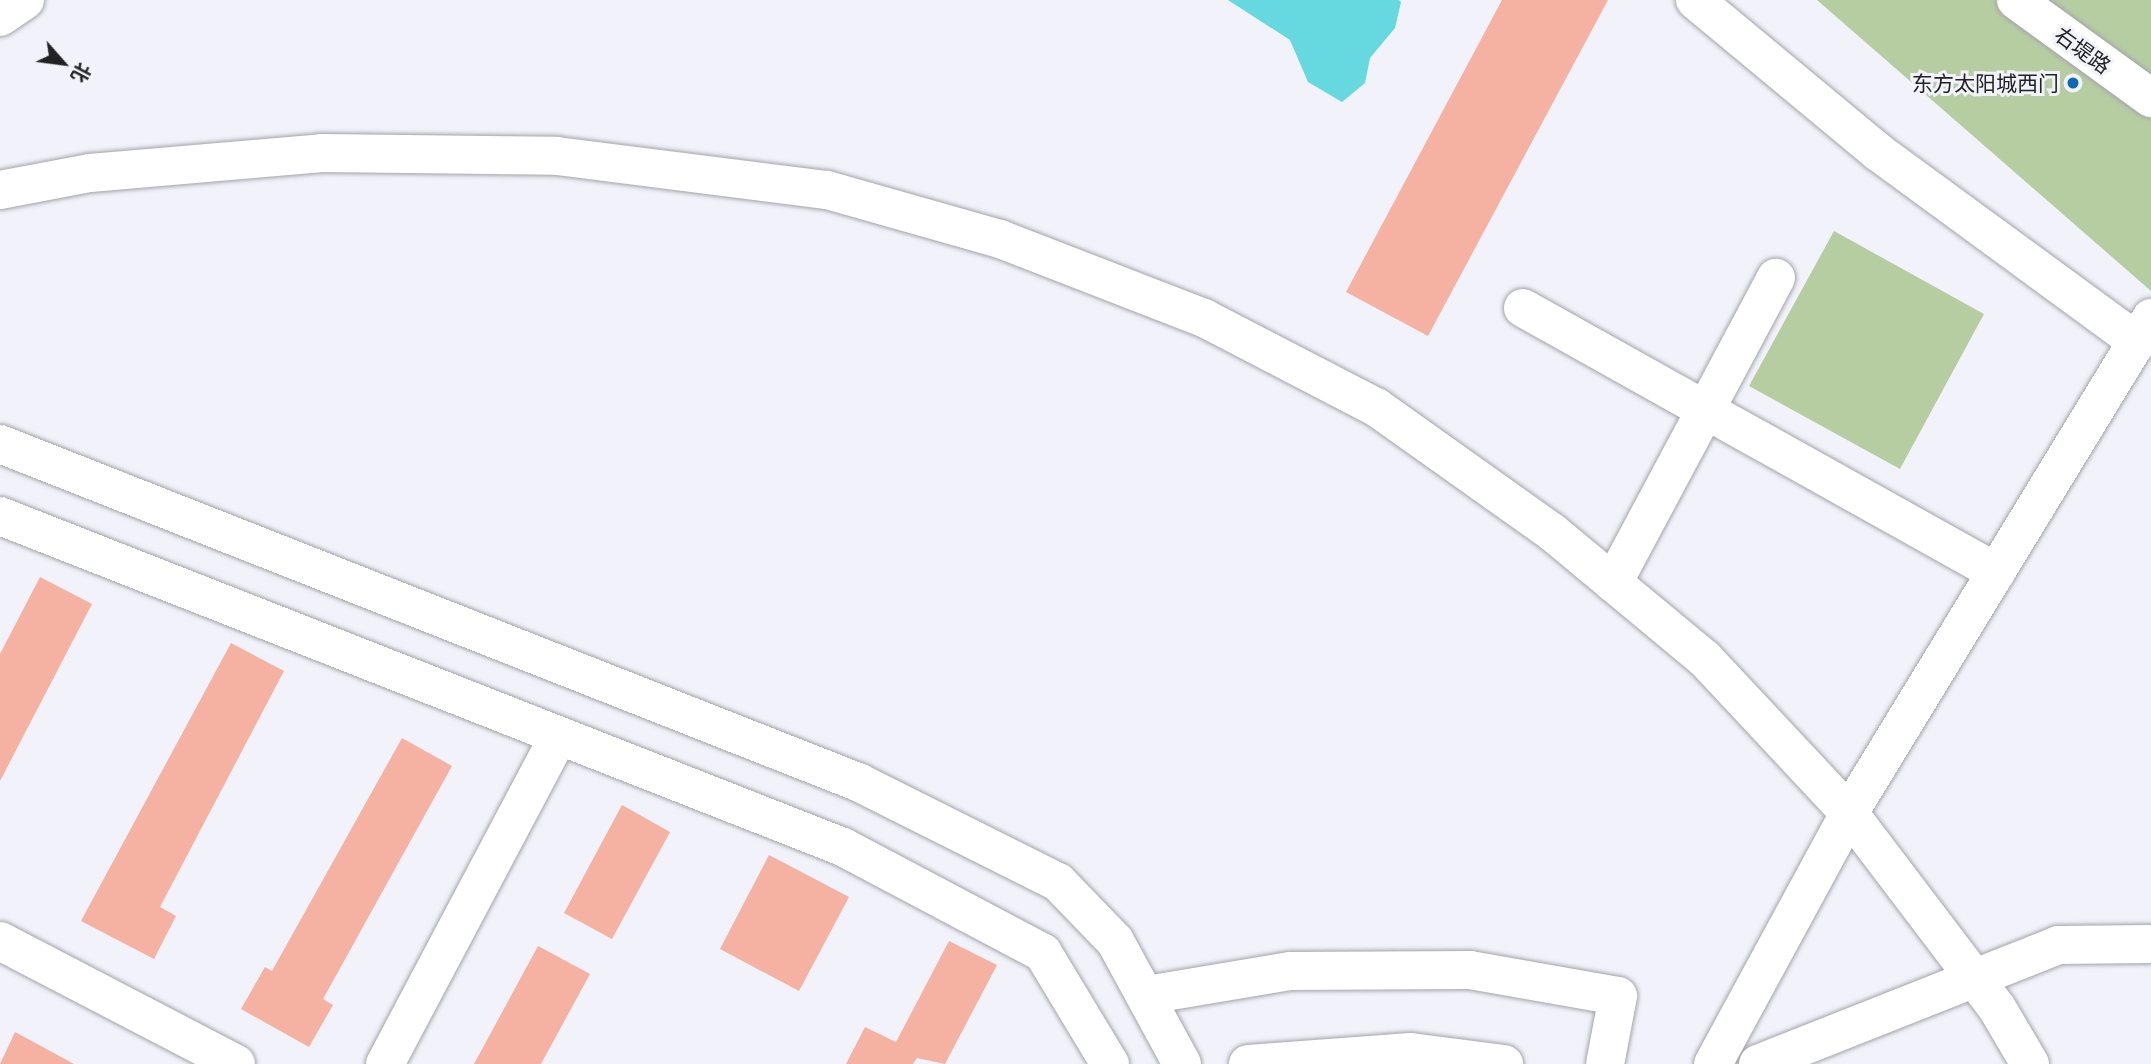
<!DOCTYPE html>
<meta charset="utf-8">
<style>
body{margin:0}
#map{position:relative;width:2151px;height:1064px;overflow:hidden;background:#f2f2fa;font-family:"Asap Condensed","Noto Sans SC",sans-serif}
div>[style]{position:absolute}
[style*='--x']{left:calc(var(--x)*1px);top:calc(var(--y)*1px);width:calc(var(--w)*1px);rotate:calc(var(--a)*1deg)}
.green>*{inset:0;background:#b6cda2}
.water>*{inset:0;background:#66d8df}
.building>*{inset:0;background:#f5b1a2}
.roads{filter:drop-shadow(0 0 2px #a3a3aa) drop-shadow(0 0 2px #a3a3aa)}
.minor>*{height:38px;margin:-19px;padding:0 19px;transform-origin:19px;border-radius:19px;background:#fff}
.major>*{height:38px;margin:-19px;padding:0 19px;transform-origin:19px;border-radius:19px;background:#fff}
.dots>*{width:19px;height:19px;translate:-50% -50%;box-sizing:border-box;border:4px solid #f2f2fa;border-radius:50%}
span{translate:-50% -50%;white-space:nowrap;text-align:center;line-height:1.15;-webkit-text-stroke:6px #f2f2fa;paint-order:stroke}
.street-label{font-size:21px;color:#222224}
.poi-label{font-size:21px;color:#222224}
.right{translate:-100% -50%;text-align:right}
.north{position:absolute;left:28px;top:28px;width:70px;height:70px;-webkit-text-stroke:5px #f2f2fa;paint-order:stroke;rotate:118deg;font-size:19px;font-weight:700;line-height:28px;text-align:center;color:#222224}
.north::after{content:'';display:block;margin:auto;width:24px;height:32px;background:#222224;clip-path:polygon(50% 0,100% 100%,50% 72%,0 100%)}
</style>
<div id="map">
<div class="green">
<div style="clip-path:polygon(1817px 0,2151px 0,2151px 291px)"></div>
<div style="clip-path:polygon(1834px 231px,1984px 314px,1900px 469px,1749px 386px)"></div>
</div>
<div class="water">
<div style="clip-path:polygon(1228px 0,1399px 0,1401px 2px,1395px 28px,1370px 58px,1365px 83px,1342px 102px,1308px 82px,1290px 40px)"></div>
</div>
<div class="building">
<div style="clip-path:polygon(1502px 0,1608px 0,1428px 336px,1346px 292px)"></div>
<div style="clip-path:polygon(40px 577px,92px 604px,0 781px,0 654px)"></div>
<div style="clip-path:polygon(231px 643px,284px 671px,160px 907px,176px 916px,154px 959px,81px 921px)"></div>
<div style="clip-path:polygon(402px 738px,452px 766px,323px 999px,333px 1005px,309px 1047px,241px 1009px,265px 967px,272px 971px)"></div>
<div style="clip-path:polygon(622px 805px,670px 832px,612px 939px,564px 913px)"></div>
<div style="clip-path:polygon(769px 855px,849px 897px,799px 991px,720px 949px)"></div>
<div style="clip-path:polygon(949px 941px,997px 965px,945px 1064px,917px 1058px,913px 1064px,846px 1064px,865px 1027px,896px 1042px)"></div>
<div style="clip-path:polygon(538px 946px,590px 974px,541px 1064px,474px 1064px)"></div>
<div style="clip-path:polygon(15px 1032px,74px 1064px,0 1064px)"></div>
</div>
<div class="roads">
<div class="minor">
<div style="--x:1695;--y:0;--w:238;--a:39.7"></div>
<div style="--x:1878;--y:152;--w:322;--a:36.2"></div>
<div style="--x:0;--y:17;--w:30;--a:-34"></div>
<div style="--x:0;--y:190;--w:92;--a:-10.7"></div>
<div style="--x:90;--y:173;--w:233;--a:-4.9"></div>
<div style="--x:322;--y:153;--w:235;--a:0.7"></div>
<div style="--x:557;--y:156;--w:272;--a:7.2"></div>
<div style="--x:827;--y:190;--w:180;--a:15.8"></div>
<div style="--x:1000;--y:239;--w:219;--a:21.2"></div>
<div style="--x:1204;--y:318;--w:194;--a:27.4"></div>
<div style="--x:1376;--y:407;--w:216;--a:35.4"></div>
<div style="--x:1552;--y:532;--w:199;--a:39.7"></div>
<div style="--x:1705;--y:659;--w:211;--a:46.9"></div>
<div style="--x:1849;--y:813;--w:245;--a:52.8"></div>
<div style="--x:1997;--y:1008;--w:65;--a:59.5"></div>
<div style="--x:1523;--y:308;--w:542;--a:29.17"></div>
<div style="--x:0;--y:444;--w:924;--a:21.51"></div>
<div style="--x:860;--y:783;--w:221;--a:26.6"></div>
<div style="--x:1058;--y:882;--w:82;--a:46"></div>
<div style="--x:1115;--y:941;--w:140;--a:61.4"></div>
<div style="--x:0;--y:516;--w:906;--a:21.44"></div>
<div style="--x:843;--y:847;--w:226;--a:27.9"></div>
<div style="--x:1043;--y:953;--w:130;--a:58.9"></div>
<div style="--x:1613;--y:583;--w:346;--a:-61.9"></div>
<div style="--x:0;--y:941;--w:266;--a:27.5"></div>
<div style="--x:1147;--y:995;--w:145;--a:-9.5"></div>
<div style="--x:1290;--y:971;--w:180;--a:-0.3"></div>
<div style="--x:1470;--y:970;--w:150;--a:10"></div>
<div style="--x:1618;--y:996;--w:69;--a:100.8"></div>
<div style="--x:385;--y:1064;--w:371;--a:-62.1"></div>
<div style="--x:1248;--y:1064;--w:163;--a:-4.2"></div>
<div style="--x:1411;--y:1052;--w:94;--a:7.4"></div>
<div style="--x:1713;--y:1064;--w:285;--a:-61.5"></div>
<div style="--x:1849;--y:813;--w:580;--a:-58.61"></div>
<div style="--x:1758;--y:1064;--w:323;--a:-21.6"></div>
<div style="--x:2058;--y:945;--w:93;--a:-0.6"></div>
</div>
<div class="major">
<div style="--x:2016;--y:0;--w:167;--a:36"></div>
</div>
</div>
<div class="dots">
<div style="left:2073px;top:83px;background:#0f68b5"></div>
</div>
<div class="street-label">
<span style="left:2083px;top:50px;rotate:36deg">右堤路</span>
</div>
<div class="poi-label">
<span class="right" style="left:2059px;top:83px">东方太阳城西门</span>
</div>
<div class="north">北</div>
</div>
